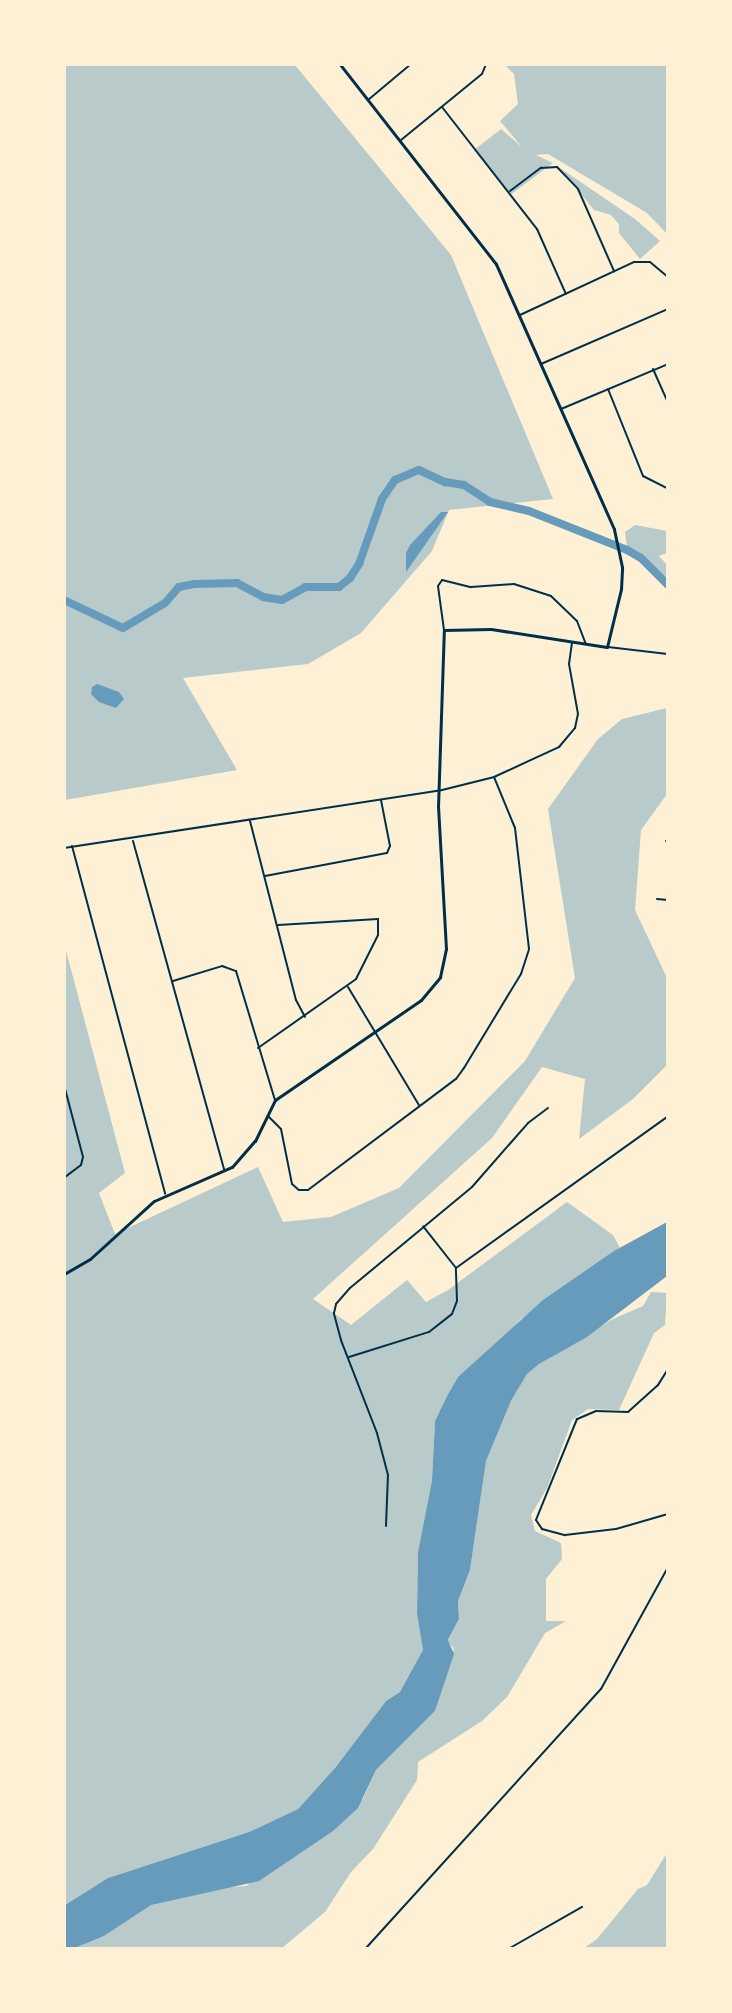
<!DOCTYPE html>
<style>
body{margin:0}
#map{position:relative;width:732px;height:2013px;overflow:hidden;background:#fdf0d5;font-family:"Libre Baskerville",serif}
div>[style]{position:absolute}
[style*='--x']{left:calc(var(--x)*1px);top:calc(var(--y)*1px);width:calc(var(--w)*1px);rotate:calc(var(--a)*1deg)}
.green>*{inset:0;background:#b9caca}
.water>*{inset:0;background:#669bbc}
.river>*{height:8px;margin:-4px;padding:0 4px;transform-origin:4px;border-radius:4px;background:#669bbc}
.minor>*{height:2px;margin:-1px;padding:0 1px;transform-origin:1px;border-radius:1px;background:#003049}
.tertiary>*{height:3px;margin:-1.5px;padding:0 1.5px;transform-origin:1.5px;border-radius:1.5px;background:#003049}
span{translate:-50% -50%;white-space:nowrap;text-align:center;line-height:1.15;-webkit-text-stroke:4.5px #fdf0d5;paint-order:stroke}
.frame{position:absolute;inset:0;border:66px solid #fdf0d5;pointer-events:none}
</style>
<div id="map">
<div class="green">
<div style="clip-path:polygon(64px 65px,295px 65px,451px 255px,553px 499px,449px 510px,432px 551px,361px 633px,308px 664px,183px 678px,237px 770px,65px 800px)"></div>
<div style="clip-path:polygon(505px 65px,667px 65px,667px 234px,647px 213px,548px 154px,536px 155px,553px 163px,510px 195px,474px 150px,501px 129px,522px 147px,500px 121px,518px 104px,514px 74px)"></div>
<div style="clip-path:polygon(560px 168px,635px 219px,660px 241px,640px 259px,619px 233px,619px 224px,611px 215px,594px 210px)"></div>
<div style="clip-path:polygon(635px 525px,667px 531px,667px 553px,659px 556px,667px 565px,667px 580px,627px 547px,625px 532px)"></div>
<div style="clip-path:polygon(667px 708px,667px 794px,641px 830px,635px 910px,667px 978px,667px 1065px,633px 1099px,579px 1139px,585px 1079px,542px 1067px,492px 1138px,313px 1299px,351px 1325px,407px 1280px,426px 1302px,448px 1290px,567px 1202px,613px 1235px,620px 1248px,520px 1320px,489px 1353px,458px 1377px,447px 1396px,435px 1421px,432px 1480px,418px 1552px,417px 1614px,423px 1650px,418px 1662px,400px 1692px,386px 1701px,335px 1768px,298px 1809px,249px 1832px,108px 1878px,65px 1905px,64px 943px,125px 1173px,99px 1193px,115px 1234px,258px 1167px,283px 1222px,331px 1217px,399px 1188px,525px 1061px,575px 978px,548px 809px,598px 739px,622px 719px)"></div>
<div style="clip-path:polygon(651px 1292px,667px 1293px,665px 1325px,654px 1333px,619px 1410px,588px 1409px,572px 1420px,547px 1488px,531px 1515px,535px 1531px,561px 1543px,562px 1559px,546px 1579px,546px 1621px,566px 1621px,545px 1633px,507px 1697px,482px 1721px,418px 1762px,417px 1780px,373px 1849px,351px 1872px,325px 1912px,282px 1948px,75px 1948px,104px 1936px,150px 1905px,217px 1888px,246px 1886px,363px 1799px,376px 1770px,435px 1711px,454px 1649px,448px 1641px,459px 1619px,458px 1601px,470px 1570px,486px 1461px,511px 1401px,527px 1374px,539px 1364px,613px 1319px,643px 1306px)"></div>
<div style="clip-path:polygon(667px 1853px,667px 1948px,584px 1948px,597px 1939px,638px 1889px,647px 1885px)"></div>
</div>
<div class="water">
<div style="clip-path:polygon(441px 512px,448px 512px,406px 572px,406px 553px,410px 545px)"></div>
<div style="clip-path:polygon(97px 684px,119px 692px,124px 699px,116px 708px,99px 702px,91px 694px,92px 687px)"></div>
<div style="clip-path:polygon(667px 1222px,667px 1276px,587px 1337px,539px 1364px,527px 1374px,511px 1401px,486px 1461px,470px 1570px,458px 1601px,459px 1619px,448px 1640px,454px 1654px,435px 1711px,376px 1770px,358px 1808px,333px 1831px,259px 1881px,151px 1905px,104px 1936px,75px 1948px,65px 1948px,65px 1905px,108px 1878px,249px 1832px,298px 1809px,335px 1768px,386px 1701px,400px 1692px,423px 1650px,417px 1614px,418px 1552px,432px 1480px,435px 1421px,447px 1396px,458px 1377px,543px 1300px,614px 1251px)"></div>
</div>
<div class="river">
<div style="--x:64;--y:600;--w:65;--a:25.4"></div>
<div style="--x:123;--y:628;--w:49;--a:-30.8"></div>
<div style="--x:165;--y:603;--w:21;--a:-49"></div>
<div style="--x:179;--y:587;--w:15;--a:-11"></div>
<div style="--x:194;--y:584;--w:43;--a:-1.3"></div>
<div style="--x:237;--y:583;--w:30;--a:28"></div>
<div style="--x:263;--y:597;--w:19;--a:9"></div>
<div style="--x:282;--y:600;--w:26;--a:-29"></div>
<div style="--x:305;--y:587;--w:34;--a:0"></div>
<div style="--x:339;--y:587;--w:14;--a:-39"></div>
<div style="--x:350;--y:578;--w:17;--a:-57"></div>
<div style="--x:359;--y:564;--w:69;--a:-70.5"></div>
<div style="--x:382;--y:499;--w:23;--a:-56"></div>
<div style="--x:395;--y:480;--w:26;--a:-23"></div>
<div style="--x:419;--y:470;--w:29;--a:25"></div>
<div style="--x:445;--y:482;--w:19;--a:9"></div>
<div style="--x:464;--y:485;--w:31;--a:33"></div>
<div style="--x:490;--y:502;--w:40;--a:13"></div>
<div style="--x:529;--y:511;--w:105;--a:21.7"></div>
<div style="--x:627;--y:550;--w:16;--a:30"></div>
<div style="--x:641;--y:558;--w:38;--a:45"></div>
</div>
<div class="minor">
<div style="--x:368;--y:100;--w:56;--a:-39.9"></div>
<div style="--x:442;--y:107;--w:155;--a:52.1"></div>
<div style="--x:537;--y:229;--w:71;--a:66"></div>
<div style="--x:401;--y:140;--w:104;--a:-39.2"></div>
<div style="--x:482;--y:74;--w:11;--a:-68"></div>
<div style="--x:510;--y:191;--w:39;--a:-37"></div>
<div style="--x:541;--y:168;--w:16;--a:-4"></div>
<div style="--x:557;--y:167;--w:30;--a:46"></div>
<div style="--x:578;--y:189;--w:90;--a:66.3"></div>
<div style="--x:520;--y:315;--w:126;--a:-24.9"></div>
<div style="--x:634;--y:262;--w:16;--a:0"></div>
<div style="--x:650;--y:262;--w:23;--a:40"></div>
<div style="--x:541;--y:364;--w:138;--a:-23.4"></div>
<div style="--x:653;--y:369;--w:36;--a:66"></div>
<div style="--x:608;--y:389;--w:94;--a:68.1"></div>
<div style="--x:643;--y:476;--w:28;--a:27"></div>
<div style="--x:561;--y:409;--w:116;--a:-22.8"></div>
<div style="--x:444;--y:630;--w:44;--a:-97.8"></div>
<div style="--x:438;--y:586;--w:7;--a:-56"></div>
<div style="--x:442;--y:580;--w:30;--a:14"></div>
<div style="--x:471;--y:587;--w:43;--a:-4"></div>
<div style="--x:514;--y:584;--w:39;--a:18"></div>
<div style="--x:551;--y:596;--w:36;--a:44"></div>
<div style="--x:577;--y:621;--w:25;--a:69"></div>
<div style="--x:608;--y:647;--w:60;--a:6.7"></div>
<div style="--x:250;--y:821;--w:185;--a:75.6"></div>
<div style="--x:296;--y:1000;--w:19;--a:62"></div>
<div style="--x:133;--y:841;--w:341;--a:74.5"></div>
<div style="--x:666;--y:841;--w:2;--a:0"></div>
<div style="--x:72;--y:846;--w:360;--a:75"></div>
<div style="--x:64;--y:848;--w:378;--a:-8.7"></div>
<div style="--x:438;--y:791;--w:58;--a:-14"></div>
<div style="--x:494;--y:777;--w:72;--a:-24.8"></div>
<div style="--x:559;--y:747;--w:25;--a:-50"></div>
<div style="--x:575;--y:728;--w:14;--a:-78"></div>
<div style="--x:578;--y:714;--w:51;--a:-100.2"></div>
<div style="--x:569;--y:664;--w:22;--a:-82"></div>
<div style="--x:265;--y:876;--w:124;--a:-10.7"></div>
<div style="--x:387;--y:853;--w:8;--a:-67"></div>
<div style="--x:390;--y:846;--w:47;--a:-101.1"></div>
<div style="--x:657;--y:899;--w:11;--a:5"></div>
<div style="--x:173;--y:981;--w:51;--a:-17"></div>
<div style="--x:222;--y:966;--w:15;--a:20"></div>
<div style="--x:236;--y:971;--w:135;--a:73.2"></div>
<div style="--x:348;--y:987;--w:138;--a:59"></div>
<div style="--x:258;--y:1048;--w:120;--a:-35.1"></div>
<div style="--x:356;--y:979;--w:49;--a:-63.4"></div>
<div style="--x:378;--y:935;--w:16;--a:-90"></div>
<div style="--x:378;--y:919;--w:100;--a:176.6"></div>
<div style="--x:64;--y:1085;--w:74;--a:75.2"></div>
<div style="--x:83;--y:1157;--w:8;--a:104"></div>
<div style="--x:81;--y:1165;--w:21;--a:143"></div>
<div style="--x:268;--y:1116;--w:18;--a:45"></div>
<div style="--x:281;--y:1129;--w:56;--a:78.7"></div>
<div style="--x:292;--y:1184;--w:9;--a:41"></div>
<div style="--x:299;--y:1190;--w:9;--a:0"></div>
<div style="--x:308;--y:1190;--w:185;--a:-36.9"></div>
<div style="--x:456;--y:1079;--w:14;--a:-54"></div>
<div style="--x:464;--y:1068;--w:110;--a:-58.8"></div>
<div style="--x:521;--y:974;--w:26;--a:-72"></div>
<div style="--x:529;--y:949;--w:122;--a:-96.6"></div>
<div style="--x:515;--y:828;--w:55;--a:-112.4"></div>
<div style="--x:456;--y:1268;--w:261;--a:-35.6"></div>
<div style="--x:349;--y:1357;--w:84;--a:-17.4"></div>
<div style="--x:429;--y:1332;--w:29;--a:-38"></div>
<div style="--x:452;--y:1314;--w:14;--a:-69"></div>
<div style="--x:457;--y:1301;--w:33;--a:-92"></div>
<div style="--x:456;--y:1268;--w:53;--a:-128.2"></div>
<div style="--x:668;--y:1369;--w:19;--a:122"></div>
<div style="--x:658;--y:1385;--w:40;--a:138"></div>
<div style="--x:628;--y:1412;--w:32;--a:-178"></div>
<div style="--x:596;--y:1411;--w:21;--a:157"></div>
<div style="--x:577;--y:1419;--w:109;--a:112.1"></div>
<div style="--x:536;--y:1520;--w:11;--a:56"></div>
<div style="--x:542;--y:1529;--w:24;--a:15"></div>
<div style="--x:565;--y:1535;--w:51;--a:-6.7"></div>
<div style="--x:616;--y:1529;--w:54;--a:-16.1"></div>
<div style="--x:386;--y:1526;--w:51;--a:-87.8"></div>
<div style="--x:388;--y:1475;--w:43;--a:-104.7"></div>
<div style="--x:377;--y:1433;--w:100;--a:-111.2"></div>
<div style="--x:341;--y:1340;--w:28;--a:-105"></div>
<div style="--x:334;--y:1313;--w:9;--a:-77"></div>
<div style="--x:336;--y:1304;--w:21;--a:-49"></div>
<div style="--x:350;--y:1288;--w:158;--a:-39.6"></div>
<div style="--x:472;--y:1187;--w:85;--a:-48.8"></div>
<div style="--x:528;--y:1123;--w:25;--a:-37"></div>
<div style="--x:366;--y:1948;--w:350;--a:-47.8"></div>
<div style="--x:601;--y:1689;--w:137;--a:-61.2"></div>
<div style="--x:667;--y:1569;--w:55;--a:-90"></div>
<div style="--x:510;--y:1948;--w:83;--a:-29.7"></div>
</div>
<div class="tertiary">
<div style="--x:64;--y:1274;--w:30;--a:-30"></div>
<div style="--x:90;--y:1259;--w:86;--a:-42.2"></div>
<div style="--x:154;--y:1201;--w:85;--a:-23.6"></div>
<div style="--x:232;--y:1167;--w:35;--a:-49"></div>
<div style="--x:255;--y:1141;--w:46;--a:-64"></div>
<div style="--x:275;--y:1100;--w:177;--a:-34.4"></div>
<div style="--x:421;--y:1000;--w:30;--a:-50"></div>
<div style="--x:440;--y:977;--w:29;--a:-78"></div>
<div style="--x:446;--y:949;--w:142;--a:-93.2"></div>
<div style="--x:438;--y:807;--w:177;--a:-88.1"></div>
<div style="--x:444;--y:630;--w:47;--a:-1.2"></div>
<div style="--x:491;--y:629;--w:117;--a:8.8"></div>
<div style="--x:607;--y:647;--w:60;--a:-76.4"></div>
<div style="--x:621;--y:589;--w:22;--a:-87"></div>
<div style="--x:622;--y:567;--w:39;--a:-102"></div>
<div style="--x:614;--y:529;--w:290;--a:-114"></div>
<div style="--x:496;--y:264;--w:254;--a:-128"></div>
</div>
<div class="frame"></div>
</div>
